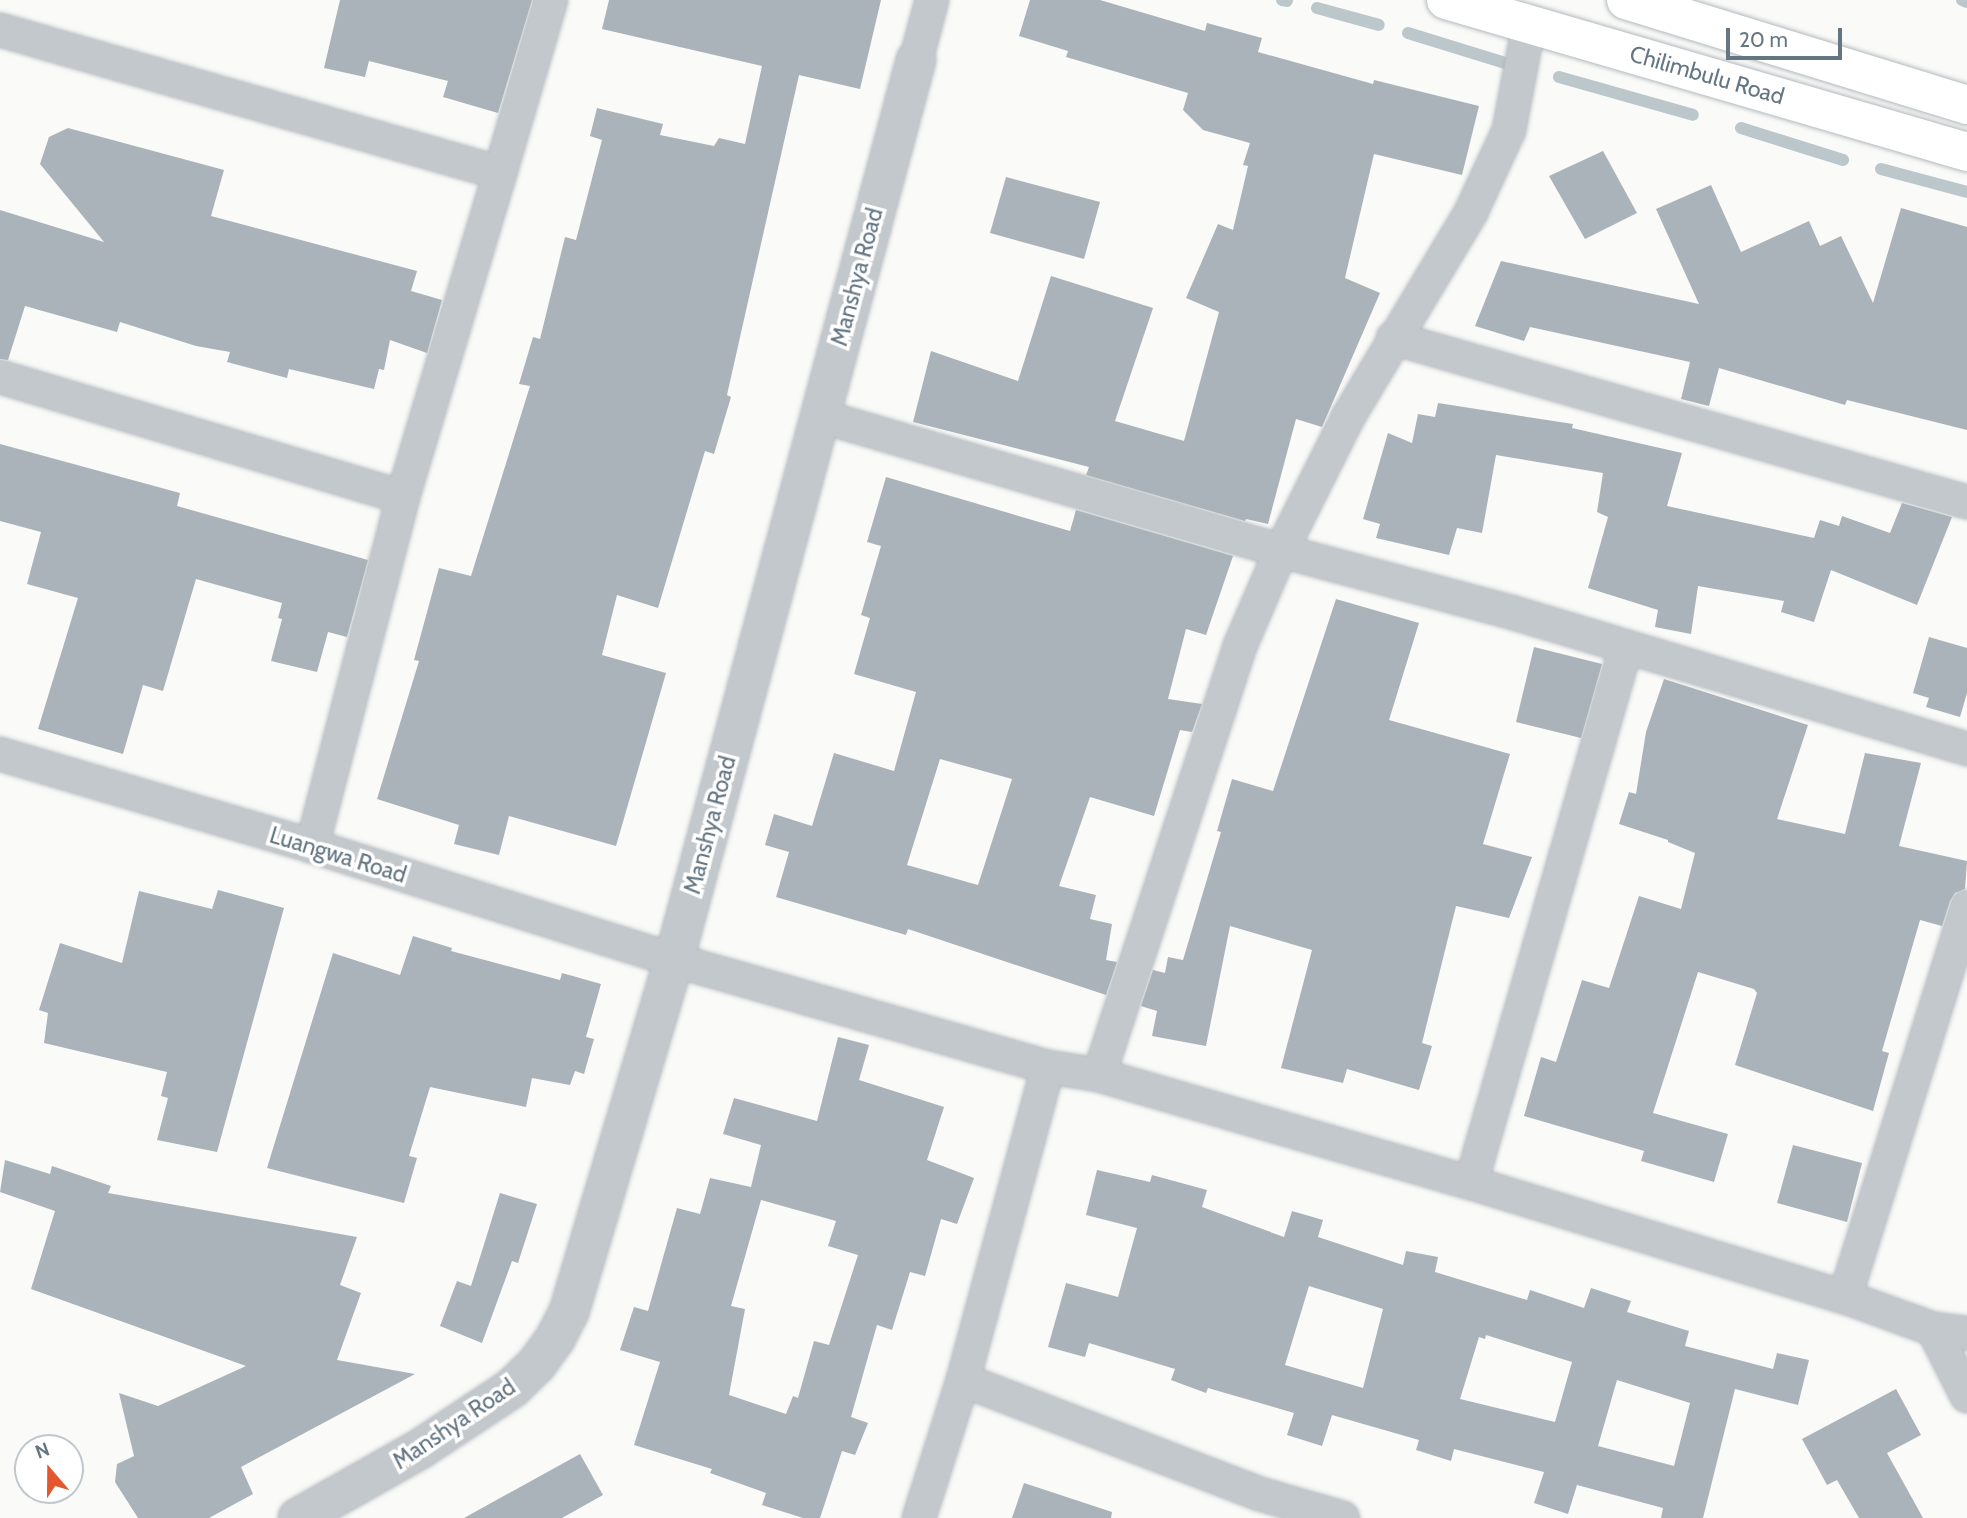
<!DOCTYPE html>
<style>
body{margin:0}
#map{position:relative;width:1967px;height:1518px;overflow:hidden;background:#fafaf8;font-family:Cabin,sans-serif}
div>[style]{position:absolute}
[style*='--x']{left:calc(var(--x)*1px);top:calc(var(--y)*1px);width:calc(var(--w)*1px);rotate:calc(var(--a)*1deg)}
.stream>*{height:12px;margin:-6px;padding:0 6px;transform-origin:6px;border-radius:6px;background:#bbc7cb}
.building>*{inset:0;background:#aab3b9}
.roads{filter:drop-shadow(0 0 2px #b3babf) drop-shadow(0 0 2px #b3babf)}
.minor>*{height:32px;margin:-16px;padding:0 16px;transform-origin:16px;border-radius:16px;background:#c3c8cc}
.tertiary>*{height:38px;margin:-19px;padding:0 19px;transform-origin:19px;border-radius:19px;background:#c3c8cc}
.secondary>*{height:38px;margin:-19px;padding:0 19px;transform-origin:19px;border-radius:19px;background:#fff}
span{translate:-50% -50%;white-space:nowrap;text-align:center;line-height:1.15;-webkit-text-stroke:7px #fff;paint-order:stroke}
.street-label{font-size:23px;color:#657683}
.north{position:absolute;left:14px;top:1434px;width:70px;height:70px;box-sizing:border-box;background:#fff;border:2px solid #c1c8cd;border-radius:50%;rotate:340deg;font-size:19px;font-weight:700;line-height:28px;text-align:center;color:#657683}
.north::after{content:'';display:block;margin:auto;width:24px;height:32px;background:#e4572e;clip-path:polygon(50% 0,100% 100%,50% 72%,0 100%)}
.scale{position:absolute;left:1726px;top:28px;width:116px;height:32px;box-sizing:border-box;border:4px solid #657683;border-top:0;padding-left:9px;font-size:21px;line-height:24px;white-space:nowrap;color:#657683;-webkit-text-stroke:5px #fff;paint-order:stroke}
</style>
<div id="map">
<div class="stream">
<div style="--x:1282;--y:0;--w:5;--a:11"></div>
<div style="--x:1962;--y:0;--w:5;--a:22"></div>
<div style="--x:1317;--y:8;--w:64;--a:15.3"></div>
<div style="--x:1408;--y:33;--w:106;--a:17.1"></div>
<div style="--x:1559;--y:77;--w:139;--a:15.8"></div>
<div style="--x:1741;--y:128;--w:107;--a:17.4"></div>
<div style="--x:1881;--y:169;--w:89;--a:15"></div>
</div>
<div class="building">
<div style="clip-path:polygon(340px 0,532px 0,498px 113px,443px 97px,448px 81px,369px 61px,365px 77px,324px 68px)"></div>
<div style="clip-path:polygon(609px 0,881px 0,860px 89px,799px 75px,727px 395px,731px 397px,714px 454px,705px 451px,658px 608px,617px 595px,602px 655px,666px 673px,616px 846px,509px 816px,499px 855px,454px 844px,459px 825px,377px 799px,419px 661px,414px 660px,439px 568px,471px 576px,530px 386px,519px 384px,533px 337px,540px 339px,565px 237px,576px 240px,602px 140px,590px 136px,597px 108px,663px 124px,660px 135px,714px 146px,719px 138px,745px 144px,762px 66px,602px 29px)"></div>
<div style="clip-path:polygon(1030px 0,1100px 0,1205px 31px,1207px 23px,1262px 38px,1258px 52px,1373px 84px,1374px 80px,1479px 106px,1462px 175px,1374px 154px,1345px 278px,1380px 293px,1322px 427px,1296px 419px,1268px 524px,1246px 519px,1245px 521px,1086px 475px,1089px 467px,913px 422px,931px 351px,1018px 381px,1051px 276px,1153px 308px,1115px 421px,1184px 441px,1219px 312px,1186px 298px,1218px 224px,1233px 230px,1248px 166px,1243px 165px,1250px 143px,1203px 130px,1183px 110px,1188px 93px,1066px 57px,1068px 51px,1019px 36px)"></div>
<div style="clip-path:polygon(68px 128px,224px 170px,211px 216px,417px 271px,411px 291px,442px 300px,427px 353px,390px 340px,384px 370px,379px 369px,374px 389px,289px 369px,287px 378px,227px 362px,230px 352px,196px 346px,120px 322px,117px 332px,25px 306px,8px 360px,0 359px,0 210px,104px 242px,40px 164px,49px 137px)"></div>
<div style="clip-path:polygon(1603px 151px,1637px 213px,1585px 239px,1549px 176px)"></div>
<div style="clip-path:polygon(1006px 177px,1100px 202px,1084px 259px,990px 233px)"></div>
<div style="clip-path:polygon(1711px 185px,1741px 252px,1809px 221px,1820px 246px,1841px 236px,1873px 303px,1901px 208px,1967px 227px,1967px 430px,1847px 400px,1845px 405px,1719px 368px,1709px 406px,1681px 399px,1690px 362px,1530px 327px,1524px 341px,1475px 326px,1501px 261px,1699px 304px,1656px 209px)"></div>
<div style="clip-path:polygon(1438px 403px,1573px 424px,1572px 428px,1682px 453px,1667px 506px,1814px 538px,1820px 520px,1839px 526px,1842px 516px,1890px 533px,1902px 503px,1952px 517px,1917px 605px,1831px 570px,1814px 622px,1781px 612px,1784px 601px,1698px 586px,1691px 634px,1655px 627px,1658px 610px,1588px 588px,1608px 517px,1597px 512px,1603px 473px,1496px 455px,1482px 533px,1457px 528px,1449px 555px,1376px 538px,1380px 524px,1363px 519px,1388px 433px,1412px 443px,1418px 414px,1435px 417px)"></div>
<div style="clip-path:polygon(0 444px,180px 493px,177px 506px,368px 560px,347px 637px,328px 632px,317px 672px,271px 661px,282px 619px,278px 618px,282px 603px,196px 579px,163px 691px,143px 685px,123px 754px,38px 729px,78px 598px,27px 584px,41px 532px,0 521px)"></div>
<div style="clip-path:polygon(evenodd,886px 477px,1070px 531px,1076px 510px,1233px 556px,1206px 635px,1186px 629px,1168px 699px,1202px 704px,1192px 732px,1180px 730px,1154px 816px,1090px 797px,1059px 886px,1096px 895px,1090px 919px,1112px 924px,1106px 960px,1117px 962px,1106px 995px,908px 929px,906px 935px,776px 897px,789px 852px,765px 845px,774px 814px,812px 826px,834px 753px,894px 771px,916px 692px,854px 674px,870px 618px,861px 615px,881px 546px,867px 542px,886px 477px,940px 759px,1012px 779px,978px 885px,907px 865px,940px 759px)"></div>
<div style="clip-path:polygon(1336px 599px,1419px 623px,1389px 720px,1510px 754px,1483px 844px,1532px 857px,1509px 918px,1456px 906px,1422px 1043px,1432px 1046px,1419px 1090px,1347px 1069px,1343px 1083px,1281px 1068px,1312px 950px,1230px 926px,1206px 1046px,1152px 1036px,1157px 1011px,1141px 1006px,1153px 970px,1165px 973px,1168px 957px,1183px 960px,1221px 832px,1217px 831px,1232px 779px,1273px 791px)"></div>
<div style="clip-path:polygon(1929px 637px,1967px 648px,1967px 693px,1960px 717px,1926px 707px,1929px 698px,1913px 693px)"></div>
<div style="clip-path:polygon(1534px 647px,1602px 664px,1581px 738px,1516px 722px)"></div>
<div style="clip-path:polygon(1664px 679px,1808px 725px,1777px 819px,1845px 834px,1865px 753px,1921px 763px,1899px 846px,1967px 861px,1965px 889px,1955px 893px,1950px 901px,1942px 926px,1920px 920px,1882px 1051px,1889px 1053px,1873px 1111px,1735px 1065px,1757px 993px,1754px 989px,1698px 972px,1653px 1113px,1728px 1134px,1714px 1182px,1641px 1161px,1644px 1151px,1524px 1116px,1541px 1057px,1556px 1062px,1582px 980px,1609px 988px,1639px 896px,1681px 909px,1695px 853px,1668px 842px,1668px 840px,1619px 824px,1629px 792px,1636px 794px,1646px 732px)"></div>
<div style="clip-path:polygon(218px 890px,284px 908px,217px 1152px,157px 1140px,168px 1098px,161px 1096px,167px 1072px,44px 1043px,48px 1013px,39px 1010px,60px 943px,122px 963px,139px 891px,212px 909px)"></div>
<div style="clip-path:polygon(413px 936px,452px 948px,451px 951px,560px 980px,562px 973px,601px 984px,586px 1037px,594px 1039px,584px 1074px,575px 1071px,570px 1085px,532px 1078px,526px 1107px,430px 1087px,409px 1156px,417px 1158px,404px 1203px,267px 1168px,333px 953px,400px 975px)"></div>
<div style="clip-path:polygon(evenodd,838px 1037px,869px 1045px,859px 1080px,944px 1107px,927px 1160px,974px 1178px,957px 1224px,941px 1219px,925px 1276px,910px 1272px,892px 1330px,877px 1325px,851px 1417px,868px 1423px,855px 1455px,842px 1451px,820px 1518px,803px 1518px,762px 1505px,766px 1493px,710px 1473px,712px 1469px,634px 1445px,660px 1362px,620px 1350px,634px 1307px,648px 1311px,677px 1208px,700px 1214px,710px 1178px,751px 1187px,761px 1145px,723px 1134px,734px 1098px,817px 1121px,838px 1037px,761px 1200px,836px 1221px,828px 1246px,858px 1255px,829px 1345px,814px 1341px,798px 1398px,793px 1396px,786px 1414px,729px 1395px,745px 1309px,731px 1306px,761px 1200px)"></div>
<div style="clip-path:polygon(1793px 1145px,1862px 1163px,1847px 1222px,1777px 1203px)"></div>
<div style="clip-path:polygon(5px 1160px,50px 1174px,52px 1166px,111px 1186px,108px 1193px,357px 1237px,340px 1285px,361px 1293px,337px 1360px,415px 1374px,241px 1467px,253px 1494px,209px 1518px,138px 1518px,115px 1482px,117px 1464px,134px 1456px,119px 1393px,158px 1406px,246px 1366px,31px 1289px,55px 1211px,0 1192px)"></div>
<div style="clip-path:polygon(evenodd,1097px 1170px,1150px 1182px,1152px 1175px,1207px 1190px,1202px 1207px,1284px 1237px,1292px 1211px,1323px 1220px,1318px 1237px,1403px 1265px,1406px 1251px,1438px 1257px,1435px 1272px,1527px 1300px,1530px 1290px,1584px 1308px,1591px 1288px,1631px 1301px,1627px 1312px,1689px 1331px,1685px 1346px,1773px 1369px,1777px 1353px,1809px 1360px,1798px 1405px,1735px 1389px,1703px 1518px,1661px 1518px,1663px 1508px,1577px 1485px,1568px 1514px,1534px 1503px,1544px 1472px,1454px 1449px,1451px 1461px,1416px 1450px,1419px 1440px,1332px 1415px,1322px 1446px,1287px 1435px,1294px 1413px,1208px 1388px,1206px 1393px,1171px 1380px,1175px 1369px,1089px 1343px,1085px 1357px,1048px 1347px,1066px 1283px,1118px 1297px,1137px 1228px,1086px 1215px,1097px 1170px,1309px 1286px,1383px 1309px,1363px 1388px,1285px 1365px,1309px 1286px,1097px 1170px,1486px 1335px,1572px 1362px,1555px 1422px,1460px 1399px,1479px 1337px,1485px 1339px,1486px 1335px,1097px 1170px,1617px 1380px,1690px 1403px,1674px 1466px,1598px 1446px,1617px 1380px)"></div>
<div style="clip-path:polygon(500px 1193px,537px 1204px,518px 1263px,512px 1261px,482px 1343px,440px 1326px,457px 1281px,471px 1286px)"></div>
<div style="clip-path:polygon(1896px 1389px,1921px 1435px,1887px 1453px,1923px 1518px,1859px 1518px,1837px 1480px,1827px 1485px,1802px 1439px)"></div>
<div style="clip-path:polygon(580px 1454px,603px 1495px,562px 1518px,464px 1518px)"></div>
<div style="clip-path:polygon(1024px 1483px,1112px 1512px,1111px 1518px,1012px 1518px)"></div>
</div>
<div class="roads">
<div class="minor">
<div style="--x:0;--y:30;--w:520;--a:15.96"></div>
<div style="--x:500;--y:173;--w:338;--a:106.7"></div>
<div style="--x:403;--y:497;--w:361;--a:104.6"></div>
<div style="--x:916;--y:60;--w:62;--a:-75.1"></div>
<div style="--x:500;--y:173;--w:180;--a:-73.6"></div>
<div style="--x:1393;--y:338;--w:597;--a:15.95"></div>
<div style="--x:0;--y:377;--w:420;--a:16.6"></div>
<div style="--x:820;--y:416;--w:480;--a:16.3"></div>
<div style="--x:1281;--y:551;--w:241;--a:14.9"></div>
<div style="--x:1514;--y:613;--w:473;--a:16.7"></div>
<div style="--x:0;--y:754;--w:325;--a:16.4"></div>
<div style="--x:312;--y:846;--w:380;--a:17.5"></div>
<div style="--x:674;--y:960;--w:389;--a:16"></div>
<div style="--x:1048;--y:1067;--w:52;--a:8.9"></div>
<div style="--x:1099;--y:1075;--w:387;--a:16.2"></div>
<div style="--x:1471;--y:1183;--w:391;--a:17"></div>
<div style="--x:1845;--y:1297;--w:94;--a:20"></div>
<div style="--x:1933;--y:1329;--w:75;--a:63.1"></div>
<div style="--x:1099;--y:1075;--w:452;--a:-71.8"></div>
<div style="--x:1240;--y:646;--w:103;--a:-66.7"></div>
<div style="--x:1281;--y:551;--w:150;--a:-63.4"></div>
<div style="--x:1348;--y:417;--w:239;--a:-59"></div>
<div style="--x:1471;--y:212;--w:90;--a:-65.1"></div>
<div style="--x:1509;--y:130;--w:108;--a:-79.3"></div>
<div style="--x:1471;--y:1183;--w:558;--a:-73.87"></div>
<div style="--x:1845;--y:1297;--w:409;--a:-72.6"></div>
<div style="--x:1933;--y:1329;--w:34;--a:7"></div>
<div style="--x:963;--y:1380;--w:318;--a:21"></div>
<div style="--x:1260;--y:1494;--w:86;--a:16.1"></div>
<div style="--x:919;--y:1518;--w:145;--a:-72.3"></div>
<div style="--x:963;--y:1380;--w:324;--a:-74.8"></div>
</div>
<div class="tertiary">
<div style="--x:298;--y:1518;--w:140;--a:-29.5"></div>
<div style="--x:420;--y:1449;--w:110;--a:-33.5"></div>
<div style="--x:512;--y:1388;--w:33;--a:-44"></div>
<div style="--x:536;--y:1365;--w:32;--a:-54"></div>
<div style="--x:555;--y:1339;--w:30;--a:-63"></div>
<div style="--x:569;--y:1312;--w:367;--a:-73.4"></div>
<div style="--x:674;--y:960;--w:932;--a:-74.95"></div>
</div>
<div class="secondary">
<div style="--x:1446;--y:0;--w:543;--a:16.26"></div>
<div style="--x:1626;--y:0;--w:357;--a:17.1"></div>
</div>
</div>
<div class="street-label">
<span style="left:1707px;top:75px;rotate:16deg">Chilimbulu Road</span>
<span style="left:857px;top:277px;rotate:-75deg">Manshya Road</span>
<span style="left:710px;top:825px;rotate:-75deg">Manshya Road</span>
<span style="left:338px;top:855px;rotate:17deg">Luangwa Road</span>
<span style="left:454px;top:1424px;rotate:-34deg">Manshya Road</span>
</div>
<div class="north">N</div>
<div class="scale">20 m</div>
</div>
